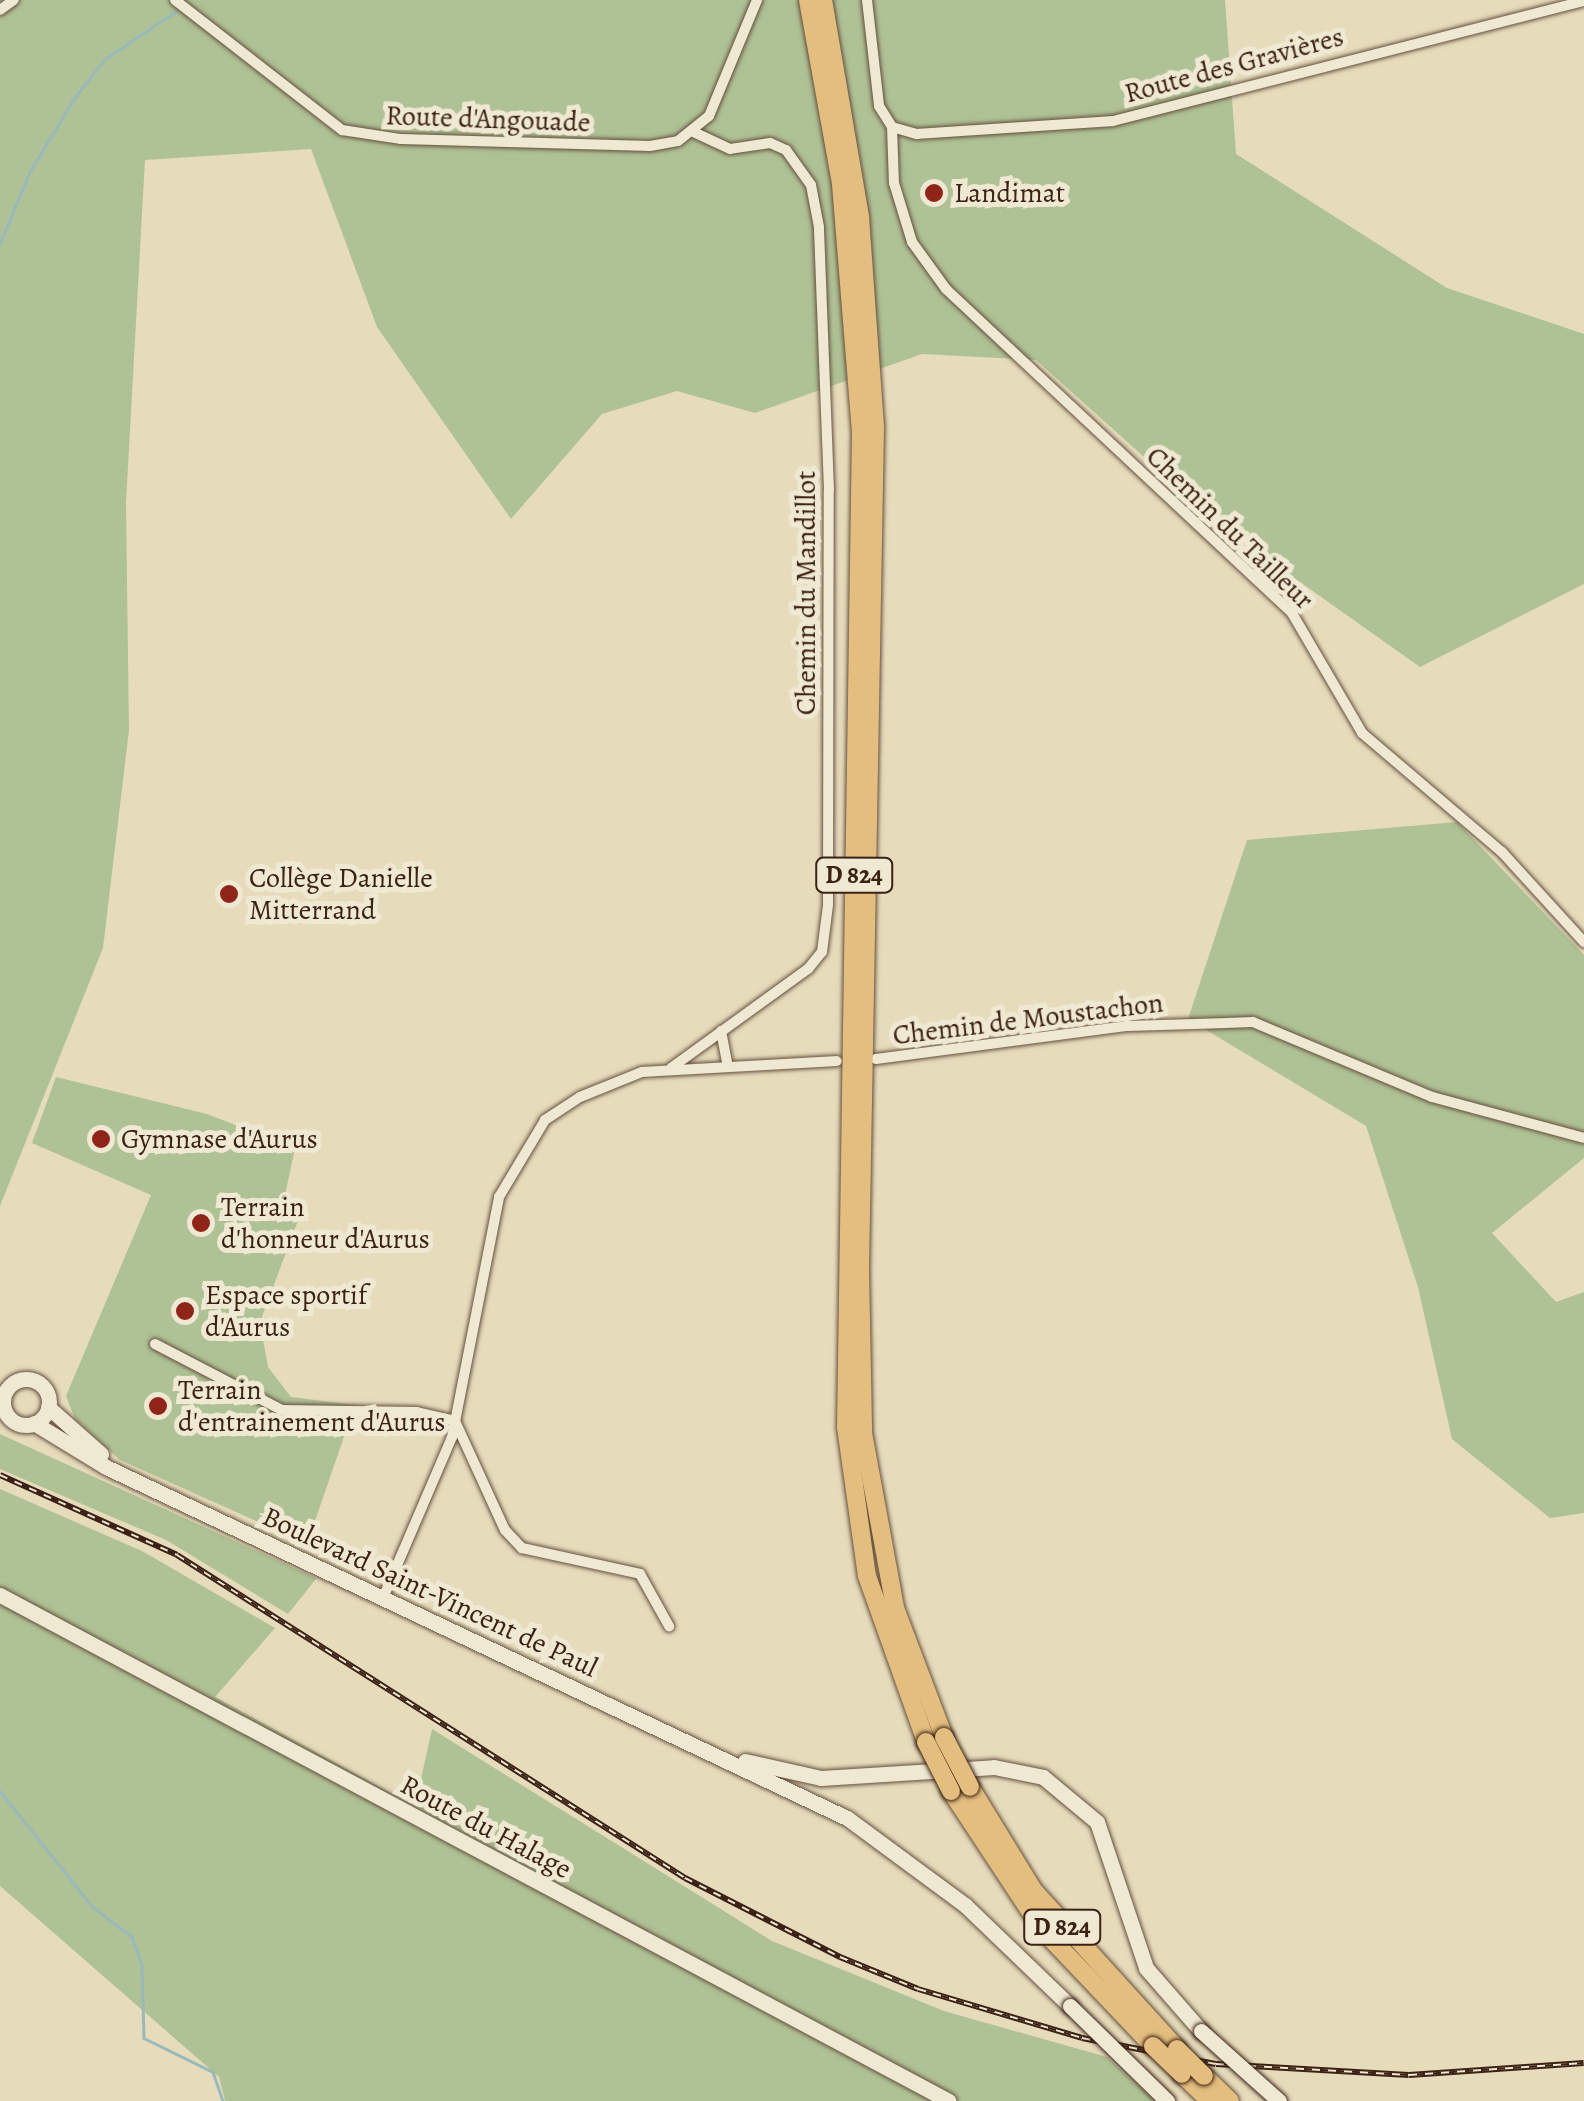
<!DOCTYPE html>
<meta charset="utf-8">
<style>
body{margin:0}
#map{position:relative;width:1584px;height:2101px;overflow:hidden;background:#e6dcbc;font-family:Alegreya,serif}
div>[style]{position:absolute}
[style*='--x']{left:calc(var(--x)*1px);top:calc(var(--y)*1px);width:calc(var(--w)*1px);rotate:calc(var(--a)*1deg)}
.green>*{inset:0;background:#afc295}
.stream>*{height:2.5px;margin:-1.25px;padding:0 1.25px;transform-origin:1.25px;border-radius:1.25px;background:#9ab9ba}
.roads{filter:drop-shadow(0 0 2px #66503f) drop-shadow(0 0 2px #66503f)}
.minor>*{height:10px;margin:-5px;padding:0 5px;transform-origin:5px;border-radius:5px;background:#efe8d3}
.secondary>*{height:15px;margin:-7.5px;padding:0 7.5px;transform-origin:7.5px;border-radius:7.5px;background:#efe8d3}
.secondary>.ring{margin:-7.5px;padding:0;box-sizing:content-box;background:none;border:15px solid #efe8d3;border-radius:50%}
.trunk>*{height:18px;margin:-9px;padding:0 9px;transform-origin:9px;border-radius:9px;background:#e3be7e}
.rail>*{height:6px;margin-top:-3px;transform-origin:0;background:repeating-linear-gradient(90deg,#efe8d3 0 8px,#3c2115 0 16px);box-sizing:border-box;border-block:2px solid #3c2115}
.bridges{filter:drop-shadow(0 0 2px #3c2115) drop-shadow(0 0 2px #3c2115)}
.secondary-bridge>*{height:15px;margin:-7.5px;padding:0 7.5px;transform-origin:7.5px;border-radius:7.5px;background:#efe8d3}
.trunk-bridge>*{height:18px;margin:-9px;padding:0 9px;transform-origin:9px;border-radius:9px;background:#e3be7e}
.dots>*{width:28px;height:28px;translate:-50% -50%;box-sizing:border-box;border:5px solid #efe8d3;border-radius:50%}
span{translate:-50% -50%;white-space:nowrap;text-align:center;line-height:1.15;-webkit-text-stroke:10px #efe8d3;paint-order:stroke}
.shield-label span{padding:2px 8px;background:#efe8d3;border:2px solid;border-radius:8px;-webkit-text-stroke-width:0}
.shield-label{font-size:25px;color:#3c2115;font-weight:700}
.street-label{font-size:28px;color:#3c2115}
.poi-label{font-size:28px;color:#3c2115}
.left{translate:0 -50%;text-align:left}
</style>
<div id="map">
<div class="green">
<div style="clip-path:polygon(0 0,1225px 0,1236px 154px,1447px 288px,1584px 334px,1584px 584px,1420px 667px,1221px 526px,1036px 360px,922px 354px,755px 413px,677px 391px,602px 414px,511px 519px,377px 327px,311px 149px,145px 160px,126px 503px,129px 730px,103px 948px,0 1206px)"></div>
<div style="clip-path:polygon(1457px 822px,1584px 955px,1584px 1158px,1492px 1233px,1556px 1302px,1584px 1292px,1584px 1513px,1550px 1518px,1452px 1439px,1418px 1287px,1366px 1126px,1188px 1019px,1247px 840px)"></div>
<div style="clip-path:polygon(56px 1077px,207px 1114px,295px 1148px,285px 1195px,299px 1218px,260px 1322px,268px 1367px,291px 1397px,355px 1405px,307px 1544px,120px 1460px,75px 1419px,66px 1396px,151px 1195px,32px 1143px)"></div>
<div style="clip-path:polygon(0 1434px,316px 1578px,316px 1579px,288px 1614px,166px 1540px,0 1469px)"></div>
<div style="clip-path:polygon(0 1489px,142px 1551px,275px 1628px,215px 1697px,415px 1806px,432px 1729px,772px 1941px,944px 2011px,1107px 2057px,1154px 2101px,225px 2101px,219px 2077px,0 1886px)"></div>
</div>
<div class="stream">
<div style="--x:0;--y:243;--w:78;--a:-67.4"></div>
<div style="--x:30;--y:171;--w:87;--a:-58.7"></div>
<div style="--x:75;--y:97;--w:48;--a:-51.7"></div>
<div style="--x:105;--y:59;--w:88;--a:-33.9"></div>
<div style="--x:0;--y:1791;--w:147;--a:51.3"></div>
<div style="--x:92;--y:1906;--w:51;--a:37.8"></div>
<div style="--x:132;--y:1937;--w:30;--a:70"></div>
<div style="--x:142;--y:1965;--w:73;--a:88.4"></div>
<div style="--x:144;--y:2038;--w:77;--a:26.2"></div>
<div style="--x:213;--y:2072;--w:31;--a:71"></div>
</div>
<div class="roads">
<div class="minor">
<div style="--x:175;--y:0;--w:212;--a:37.9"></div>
<div style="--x:342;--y:130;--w:60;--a:8.7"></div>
<div style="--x:401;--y:139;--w:249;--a:1.6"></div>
<div style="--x:650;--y:146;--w:28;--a:-10"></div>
<div style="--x:678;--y:141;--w:40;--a:-39"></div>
<div style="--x:709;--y:116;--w:126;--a:-67.5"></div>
<div style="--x:867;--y:0;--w:107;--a:83.5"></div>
<div style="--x:879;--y:106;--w:25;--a:58"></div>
<div style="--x:0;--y:10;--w:17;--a:-36"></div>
<div style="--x:892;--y:127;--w:56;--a:88"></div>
<div style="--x:894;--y:183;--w:62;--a:73"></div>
<div style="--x:912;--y:242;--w:58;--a:54.1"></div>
<div style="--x:946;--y:289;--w:474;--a:43.1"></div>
<div style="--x:1292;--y:613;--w:139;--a:59.7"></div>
<div style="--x:1362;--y:733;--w:184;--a:40.4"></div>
<div style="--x:1502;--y:852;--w:122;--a:47.7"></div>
<div style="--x:892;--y:127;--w:26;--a:16"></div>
<div style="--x:917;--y:134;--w:196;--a:-3.8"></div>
<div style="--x:1113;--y:121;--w:486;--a:-14.3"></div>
<div style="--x:721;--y:1031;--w:36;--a:79"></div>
<div style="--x:876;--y:1059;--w:254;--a:-7.5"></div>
<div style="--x:1128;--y:1026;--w:125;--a:-1.8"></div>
<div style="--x:1253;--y:1022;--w:194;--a:22.7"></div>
<div style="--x:1432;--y:1097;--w:157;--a:15.1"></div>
<div style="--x:671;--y:1068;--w:169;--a:-35.9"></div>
<div style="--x:808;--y:969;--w:22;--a:-51"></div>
<div style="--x:822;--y:952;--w:47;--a:-82.7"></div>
<div style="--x:828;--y:905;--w:415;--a:-89.9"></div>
<div style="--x:829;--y:490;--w:263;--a:-92.2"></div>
<div style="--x:819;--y:227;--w:43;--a:-100.8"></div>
<div style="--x:811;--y:185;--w:43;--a:-125.5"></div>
<div style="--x:786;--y:150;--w:17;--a:-156"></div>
<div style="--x:770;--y:143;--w:40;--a:171.5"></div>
<div style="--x:730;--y:149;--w:40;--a:-155"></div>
<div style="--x:155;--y:1344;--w:143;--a:27.5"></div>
<div style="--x:282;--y:1410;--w:135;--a:0.8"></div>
<div style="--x:417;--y:1412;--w:39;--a:13"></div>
<div style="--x:455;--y:1421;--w:120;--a:65.4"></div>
<div style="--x:505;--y:1530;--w:25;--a:47"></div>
<div style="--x:522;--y:1548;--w:121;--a:12.4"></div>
<div style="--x:640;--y:1574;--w:60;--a:60.9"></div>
<div style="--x:383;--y:1598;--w:175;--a:-66.8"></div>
<div style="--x:452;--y:1437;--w:245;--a:-78.9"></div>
<div style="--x:499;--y:1197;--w:90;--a:-59.1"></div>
<div style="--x:545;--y:1120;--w:42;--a:-33.3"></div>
<div style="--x:580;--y:1097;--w:67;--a:-22"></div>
<div style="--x:642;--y:1072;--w:195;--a:-3.2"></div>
</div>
<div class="secondary">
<div class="ring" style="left:3px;top:1379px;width:31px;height:31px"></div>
<div style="--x:48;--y:1407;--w:71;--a:41.6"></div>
<div style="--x:34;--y:1423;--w:84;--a:31.4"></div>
<div style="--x:106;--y:1467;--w:820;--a:25.35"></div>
<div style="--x:847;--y:1818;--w:147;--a:36.4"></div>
<div style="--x:965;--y:1905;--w:146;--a:43.9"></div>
<div style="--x:0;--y:1595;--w:1075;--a:28.07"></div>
<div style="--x:745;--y:1761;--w:78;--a:12.6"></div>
<div style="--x:821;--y:1778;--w:173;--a:-3.6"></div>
<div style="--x:994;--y:1767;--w:50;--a:11.5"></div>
<div style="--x:1043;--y:1777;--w:70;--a:39.8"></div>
<div style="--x:1097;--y:1822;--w:154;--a:71.4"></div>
<div style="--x:1146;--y:1968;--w:84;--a:48.9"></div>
</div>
<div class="trunk">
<div style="--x:808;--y:0;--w:187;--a:79.8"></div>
<div style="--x:841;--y:184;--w:248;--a:85.4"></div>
<div style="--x:861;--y:431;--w:996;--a:90.86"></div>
<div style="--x:846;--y:1427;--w:150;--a:82"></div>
<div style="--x:867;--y:1576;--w:176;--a:70.4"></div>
<div style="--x:823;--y:0;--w:220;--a:80.3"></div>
<div style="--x:860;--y:217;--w:211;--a:85.9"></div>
<div style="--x:875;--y:427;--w:843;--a:91.02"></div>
<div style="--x:860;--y:1270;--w:163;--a:88.9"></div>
<div style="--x:863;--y:1433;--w:178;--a:79.6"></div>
<div style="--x:895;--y:1608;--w:138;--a:69.2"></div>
<div style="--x:970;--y:1787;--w:121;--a:58.5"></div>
<div style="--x:1033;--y:1890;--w:215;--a:47.8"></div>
<div style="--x:951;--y:1791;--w:165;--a:56.6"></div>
<div style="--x:1042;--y:1929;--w:161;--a:46.5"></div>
<div style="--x:1182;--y:2074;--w:39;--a:44"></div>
<div style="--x:1204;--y:2076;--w:36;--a:44"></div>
</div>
</div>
<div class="rail">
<div style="--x:0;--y:1475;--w:194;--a:24.3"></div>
<div style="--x:177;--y:1555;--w:602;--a:32.45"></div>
<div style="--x:685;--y:1878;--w:174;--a:27"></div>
<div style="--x:840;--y:1957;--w:84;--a:22.3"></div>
<div style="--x:918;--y:1989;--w:171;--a:16.6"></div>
<div style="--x:1082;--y:2038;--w:136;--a:11"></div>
<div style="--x:1216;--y:2064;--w:193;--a:3.3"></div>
<div style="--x:1409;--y:2075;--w:175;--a:-3.9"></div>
</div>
<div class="bridges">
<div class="secondary-bridge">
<div style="--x:1070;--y:2006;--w:136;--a:44.4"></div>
<div style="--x:1201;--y:2031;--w:105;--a:41.9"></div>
</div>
<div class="trunk-bridge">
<div style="--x:944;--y:1737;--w:56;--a:62.5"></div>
<div style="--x:926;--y:1742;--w:55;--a:63"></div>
<div style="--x:1153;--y:2046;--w:40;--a:44"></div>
<div style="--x:1177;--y:2049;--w:38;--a:45"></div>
</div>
</div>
<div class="dots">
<div style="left:934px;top:193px;background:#8f2418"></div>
<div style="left:229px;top:894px;background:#8f2418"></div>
<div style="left:101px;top:1139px;background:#8f2418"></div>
<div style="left:201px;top:1223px;background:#8f2418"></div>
<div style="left:185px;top:1311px;background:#8f2418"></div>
<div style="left:158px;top:1406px;background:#8f2418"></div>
</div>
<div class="shield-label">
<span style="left:854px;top:875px">D 824</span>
<span style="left:1062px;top:1927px">D 824</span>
</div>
<div class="street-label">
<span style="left:1234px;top:65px;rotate:-15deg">Route des Gravières</span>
<span style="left:488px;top:119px;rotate:2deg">Route d'Angouade</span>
<span style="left:1230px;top:528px;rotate:44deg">Chemin du Tailleur</span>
<span style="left:806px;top:593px;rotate:-90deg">Chemin du Mandillot</span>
<span style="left:1028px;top:1019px;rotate:-7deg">Chemin de Moustachon</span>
<span style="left:430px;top:1592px;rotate:25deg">Boulevard Saint-Vincent de Paul</span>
<span style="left:486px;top:1827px;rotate:28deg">Route du Halage</span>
</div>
<div class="poi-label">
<span class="left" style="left:954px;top:193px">Landimat</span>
<span class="left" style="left:249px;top:894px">Collège Danielle<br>Mitterrand</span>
<span class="left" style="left:121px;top:1139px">Gymnase d'Aurus</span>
<span class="left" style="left:221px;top:1223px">Terrain<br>d'honneur d'Aurus</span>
<span class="left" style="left:205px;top:1311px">Espace sportif<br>d'Aurus</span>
<span class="left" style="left:178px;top:1406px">Terrain<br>d'entrainement d'Aurus</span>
</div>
</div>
